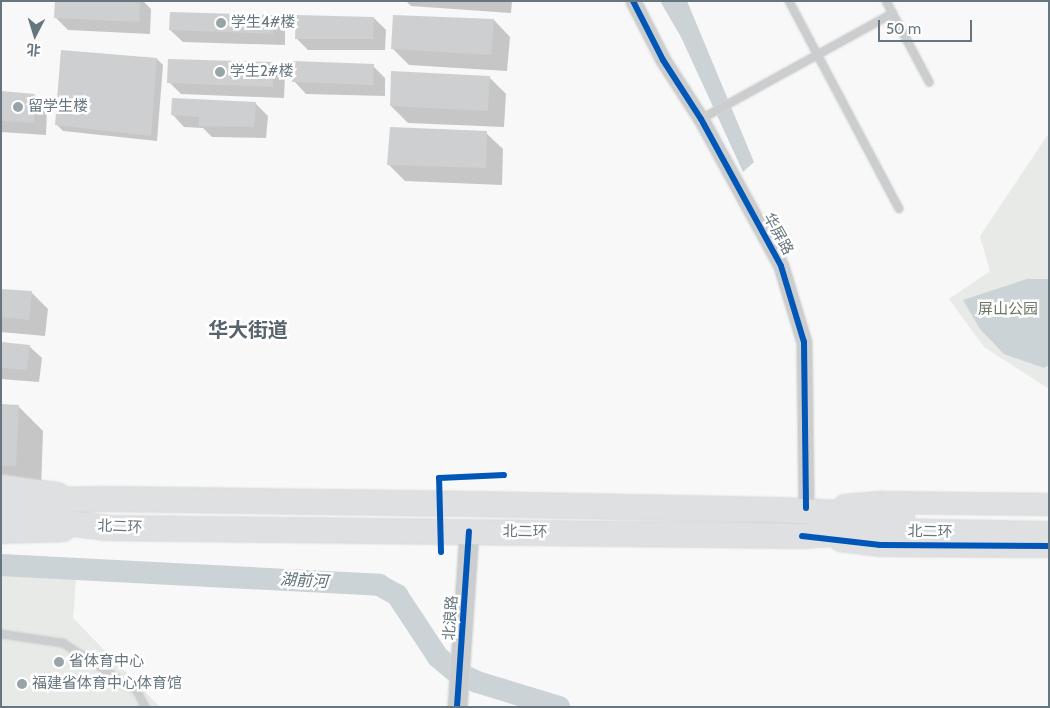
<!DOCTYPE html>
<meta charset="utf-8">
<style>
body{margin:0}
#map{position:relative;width:1050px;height:708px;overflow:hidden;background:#f8f8f8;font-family:Cabin,"Noto Sans SC",sans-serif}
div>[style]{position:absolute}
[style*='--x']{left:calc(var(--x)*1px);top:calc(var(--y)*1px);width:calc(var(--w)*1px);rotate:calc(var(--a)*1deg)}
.green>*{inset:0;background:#e7eae6}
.water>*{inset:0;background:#cbd3d6}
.shadow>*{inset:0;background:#0003}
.river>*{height:22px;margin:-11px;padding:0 11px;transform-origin:11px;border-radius:11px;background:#cbd3d6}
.building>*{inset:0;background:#cdcfd0}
.roads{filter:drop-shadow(0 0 1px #d4d5d6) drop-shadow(0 0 1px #d4d5d6)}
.service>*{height:8px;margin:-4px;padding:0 4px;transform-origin:4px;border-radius:4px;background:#cbcdce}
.minor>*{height:15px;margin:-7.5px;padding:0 7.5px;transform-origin:7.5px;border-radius:7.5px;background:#cbcdce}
.tertiary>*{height:19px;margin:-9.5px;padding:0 9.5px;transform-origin:9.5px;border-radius:9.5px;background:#cbcdce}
.secondary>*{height:21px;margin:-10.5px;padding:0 10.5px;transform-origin:10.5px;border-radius:10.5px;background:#dfe0e1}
.trunk>*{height:24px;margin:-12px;padding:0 12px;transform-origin:12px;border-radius:12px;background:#dfe0e1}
.cycleway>*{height:6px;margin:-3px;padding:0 3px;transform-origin:3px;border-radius:3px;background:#0057b8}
.dots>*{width:14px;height:14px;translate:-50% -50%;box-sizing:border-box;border:2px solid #fff;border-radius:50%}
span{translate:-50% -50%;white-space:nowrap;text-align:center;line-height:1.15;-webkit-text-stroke:5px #fff;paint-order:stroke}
.poi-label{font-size:15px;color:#66767f}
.left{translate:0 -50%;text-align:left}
.street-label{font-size:15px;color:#66767f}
.park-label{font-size:15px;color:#6a7865}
.water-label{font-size:16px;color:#617479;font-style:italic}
.district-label{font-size:20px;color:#58646b;font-weight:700}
.frame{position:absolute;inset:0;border:2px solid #66767f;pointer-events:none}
.north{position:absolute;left:10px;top:10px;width:50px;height:50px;-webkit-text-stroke:4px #fff;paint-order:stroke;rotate:185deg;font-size:14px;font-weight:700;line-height:20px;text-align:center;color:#66767f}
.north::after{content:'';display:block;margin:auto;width:18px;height:22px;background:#66767f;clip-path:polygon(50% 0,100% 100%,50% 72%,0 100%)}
.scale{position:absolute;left:878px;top:20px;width:94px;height:22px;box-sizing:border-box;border:2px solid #66767f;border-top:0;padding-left:6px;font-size:15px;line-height:18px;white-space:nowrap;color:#66767f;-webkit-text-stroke:4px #fff;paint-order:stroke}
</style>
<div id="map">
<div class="green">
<div style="clip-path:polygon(1049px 133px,1049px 389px,984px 347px,949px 299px,990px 271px,980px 236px)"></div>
<div style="clip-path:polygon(1px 573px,76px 579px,73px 618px,160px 707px,1px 707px)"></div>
</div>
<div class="water">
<div style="clip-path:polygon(660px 1px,687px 1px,754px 162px,743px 172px,681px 37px)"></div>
<div style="clip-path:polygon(1027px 279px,1049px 279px,1049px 365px,1044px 368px,1004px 354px,980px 329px,963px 300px)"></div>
</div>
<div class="shadow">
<div style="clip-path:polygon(57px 1px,143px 1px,151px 9px,150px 34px,68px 30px,56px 18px)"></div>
<div style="clip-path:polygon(406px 1px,512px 1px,511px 13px,411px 6px)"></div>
<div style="clip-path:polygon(273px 17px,285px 29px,285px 45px,183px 42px,170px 30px)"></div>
<div style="clip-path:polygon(374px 18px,386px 30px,385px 50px,308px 50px,296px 38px)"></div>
<div style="clip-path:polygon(494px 20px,510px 37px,507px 71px,409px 65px,392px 48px)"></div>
<div style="clip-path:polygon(157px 59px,163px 65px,157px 141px,63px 131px,57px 125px)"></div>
<div style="clip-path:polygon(273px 63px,285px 75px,284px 98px,181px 94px,169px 82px)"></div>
<div style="clip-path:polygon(373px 66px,385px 78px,385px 96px,306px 94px,294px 81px)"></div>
<div style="clip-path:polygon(489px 77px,506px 94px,504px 127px,408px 123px,391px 106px)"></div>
<div style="clip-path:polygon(1px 92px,35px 95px,47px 107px,46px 135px,1px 132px)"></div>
<div style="clip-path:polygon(256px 104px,268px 116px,266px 138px,212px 137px,203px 128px,184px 127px,172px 114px)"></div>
<div style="clip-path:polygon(486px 133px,503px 149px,502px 185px,405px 181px,388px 164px)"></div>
<div style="clip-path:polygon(1px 290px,31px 292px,48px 309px,45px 336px,1px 332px)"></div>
<div style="clip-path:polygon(1px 344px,29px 346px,42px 358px,39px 382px,1px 379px)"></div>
<div style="clip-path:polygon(1px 406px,18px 406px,43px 431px,41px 490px,1px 490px)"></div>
</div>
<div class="river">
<div style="--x:1;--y:565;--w:379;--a:3"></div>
<div style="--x:379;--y:585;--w:21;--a:29"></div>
<div style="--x:397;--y:595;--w:74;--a:56.5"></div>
<div style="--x:438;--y:657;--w:23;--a:40"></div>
<div style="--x:456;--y:672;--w:23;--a:25"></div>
<div style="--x:477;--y:682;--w:86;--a:17"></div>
</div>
<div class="building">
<div style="clip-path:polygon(55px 1px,140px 1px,139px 22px,54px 18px)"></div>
<div style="clip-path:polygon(170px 12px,274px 15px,273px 34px,169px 30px)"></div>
<div style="clip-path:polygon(296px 15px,374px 17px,373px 39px,295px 39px)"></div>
<div style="clip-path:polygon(393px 15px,494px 19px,491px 55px,391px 49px)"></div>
<div style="clip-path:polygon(61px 50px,157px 58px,151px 136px,55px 125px)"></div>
<div style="clip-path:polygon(168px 59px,273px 62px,273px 87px,167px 83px)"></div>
<div style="clip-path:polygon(293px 61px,374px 64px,373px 85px,292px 82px)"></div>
<div style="clip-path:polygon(391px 71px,490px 76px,488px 111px,390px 106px)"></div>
<div style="clip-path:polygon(1px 91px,35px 94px,34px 123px,1px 121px)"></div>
<div style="clip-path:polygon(172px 98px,256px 102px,254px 127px,199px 126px,199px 117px,171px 115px)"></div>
<div style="clip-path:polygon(390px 127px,487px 131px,486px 168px,387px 165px)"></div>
<div style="clip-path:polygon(1px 289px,32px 291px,29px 320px,1px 317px)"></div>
<div style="clip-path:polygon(1px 342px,30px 345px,27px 370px,1px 368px)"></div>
<div style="clip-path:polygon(1px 404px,19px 405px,16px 466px,1px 466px)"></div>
</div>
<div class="roads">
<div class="service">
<div style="--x:789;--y:1;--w:235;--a:62.1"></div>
<div style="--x:886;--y:1;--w:92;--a:62"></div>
<div style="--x:701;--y:119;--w:219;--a:-28.9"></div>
<div style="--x:1;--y:634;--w:63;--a:8.3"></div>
<div style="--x:63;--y:643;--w:88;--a:33"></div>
<div style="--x:137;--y:691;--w:18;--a:63"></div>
</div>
<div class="minor">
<div style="--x:633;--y:1;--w:66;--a:63"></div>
<div style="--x:663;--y:60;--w:70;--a:57.2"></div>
<div style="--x:701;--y:119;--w:167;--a:61.4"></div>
<div style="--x:781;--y:266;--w:79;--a:73.2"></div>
<div style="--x:804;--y:342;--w:166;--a:89.3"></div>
</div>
<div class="tertiary">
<div style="--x:457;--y:707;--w:176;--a:-86.1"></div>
</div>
<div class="secondary">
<div style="--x:1;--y:485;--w:57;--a:8.1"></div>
<div style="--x:844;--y:505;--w:38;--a:-5"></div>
<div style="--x:882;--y:502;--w:167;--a:0.7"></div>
<div style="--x:1;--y:532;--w:62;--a:-1.8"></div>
<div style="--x:840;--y:540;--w:40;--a:7.1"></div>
<div style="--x:880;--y:545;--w:169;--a:0.3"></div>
</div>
<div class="trunk">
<div style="--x:1;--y:501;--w:106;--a:-1.1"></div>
<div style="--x:107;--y:499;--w:363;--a:0.8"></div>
<div style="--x:470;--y:504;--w:308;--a:1.1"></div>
<div style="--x:778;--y:510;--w:124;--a:2.8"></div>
<div style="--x:1;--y:519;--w:34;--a:0"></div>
<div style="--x:35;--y:519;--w:73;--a:7.1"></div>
<div style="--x:107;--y:528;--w:695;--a:0.66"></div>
<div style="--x:802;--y:536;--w:78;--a:-3.7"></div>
<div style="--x:880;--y:531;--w:169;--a:1"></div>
</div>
</div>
<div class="cycleway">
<div style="--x:633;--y:1;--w:66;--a:63"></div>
<div style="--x:663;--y:60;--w:70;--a:57.2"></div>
<div style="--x:701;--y:119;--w:167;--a:61.4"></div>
<div style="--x:781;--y:266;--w:79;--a:73.2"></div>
<div style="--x:804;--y:342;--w:166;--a:89.3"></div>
<div style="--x:802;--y:536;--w:79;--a:6.6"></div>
<div style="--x:880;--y:545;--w:169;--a:0.3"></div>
<div style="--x:441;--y:552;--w:74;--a:-91.5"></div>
<div style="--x:439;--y:478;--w:65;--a:-2.6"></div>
<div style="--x:457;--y:707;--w:176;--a:-86.1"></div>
</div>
<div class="dots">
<div style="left:221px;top:23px;background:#99a4a9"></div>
<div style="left:220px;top:72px;background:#99a4a9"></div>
<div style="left:18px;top:107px;background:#99a4a9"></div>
<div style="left:59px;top:662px;background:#99a4a9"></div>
<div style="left:22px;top:684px;background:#99a4a9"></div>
</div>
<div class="poi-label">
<span class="left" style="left:231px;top:23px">学生4#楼</span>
<span class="left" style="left:230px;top:72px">学生2#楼</span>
<span class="left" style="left:28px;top:107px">留学生楼</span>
<span class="left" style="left:69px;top:662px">省体育中心</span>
<span class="left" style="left:32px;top:684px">福建省体育中心体育馆</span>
</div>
<div class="street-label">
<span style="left:778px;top:234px;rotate:61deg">华屏路</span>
<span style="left:120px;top:527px;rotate:2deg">北二环</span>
<span style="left:525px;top:532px;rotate:1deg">北二环</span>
<span style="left:930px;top:532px;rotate:1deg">北二环</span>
<span style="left:451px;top:618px;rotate:-86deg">北浪路</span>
</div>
<div class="park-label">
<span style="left:1008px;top:310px">屏山公园</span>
</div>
<div class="water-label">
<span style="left:304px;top:581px;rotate:3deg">湖前河</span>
</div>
<div class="district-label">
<span style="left:248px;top:330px">华大街道</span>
</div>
<div class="frame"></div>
<div class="north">北</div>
<div class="scale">50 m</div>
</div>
